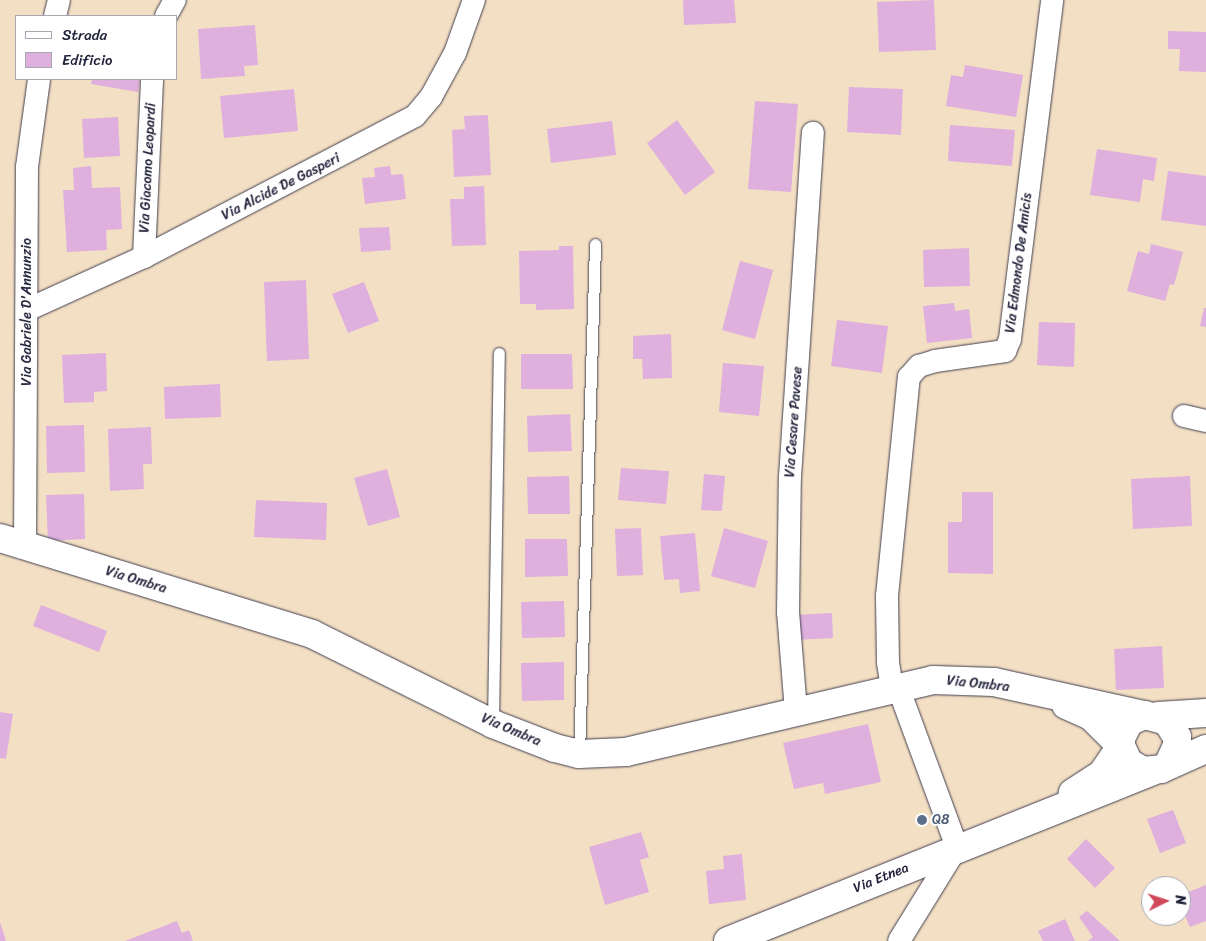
<!DOCTYPE html>
<style>
body{margin:0}
#map{position:relative;width:1206px;height:941px;overflow:hidden;background:#f3dfc3;font-family:Sriracha,sans-serif}
div>[style]{position:absolute}
[style*='--x']{left:calc(var(--x)*1px);top:calc(var(--y)*1px);width:calc(var(--w)*1px);rotate:calc(var(--a)*1deg)}
.building>*{inset:0;background:#dfafde}
.roads{filter:drop-shadow(0 0 1px #413e4f) drop-shadow(0 0 1px #413e4f)}
.service>*{height:11px;margin:-5.5px;padding:0 5.5px;transform-origin:5.5px;border-radius:5.5px;background:#fff}
.minor>*{height:22px;margin:-11px;padding:0 11px;transform-origin:11px;border-radius:11px;background:#fff}
.secondary>*{height:28px;margin:-14px;padding:0 14px;transform-origin:14px;border-radius:14px;background:#fff}
.dots>*{width:14px;height:14px;translate:-50% -50%;box-sizing:border-box;border:2px solid #fff;border-radius:50%}
span{translate:-50% -50%;white-space:nowrap;text-align:center;line-height:1.15;-webkit-text-stroke:4px #fff;paint-order:stroke}
.street-label{font-size:14px;color:#22223b}
.service-label{font-size:14px;color:#4e5e75}
.left{translate:0 -50%;text-align:left}
.legend{position:absolute;left:15px;top:15px;width:162px;height:65px;box-sizing:border-box;background:#fff;border:1px solid #a7a7b1;margin:0;padding:6px 9px;list-style:none;font-size:15px;color:#22223b}
.legend li{display:flex;align-items:center;gap:10px;height:25px}
.legend b{width:25px;border:1px solid #a7a7b1}
.north{position:absolute;left:1141px;top:876px;width:50px;height:50px;box-sizing:border-box;background:#fff;border:1px solid #a7a7b1;border-radius:50%;rotate:86deg;font-size:14px;font-weight:700;line-height:20px;text-align:center;color:#22223b}
.north::after{content:'';display:block;margin:auto;width:18px;height:22px;background:#d1495b;clip-path:polygon(50% 0,100% 100%,50% 72%,0 100%)}
</style>
<div id="map">
<div class="building">
<div style="clip-path:polygon(683px 0,734px 0,736px 23px,684px 25px)"></div>
<div style="clip-path:polygon(934px 0,936px 50px,879px 52px,877px 2px)"></div>
<div style="clip-path:polygon(255px 25px,258px 65px,244px 66px,245px 76px,201px 79px,198px 29px)"></div>
<div style="clip-path:polygon(1168px 31px,1206px 32px,1206px 72px,1179px 71px,1180px 49px,1168px 49px)"></div>
<div style="clip-path:polygon(965px 65px,1023px 75px,1016px 117px,946px 106px,951px 75px,963px 77px)"></div>
<div style="clip-path:polygon(92px 79px,140px 79px,138px 92px,91px 84px)"></div>
<div style="clip-path:polygon(849px 87px,903px 89px,901px 135px,847px 132px)"></div>
<div style="clip-path:polygon(294px 89px,298px 131px,224px 138px,220px 96px)"></div>
<div style="clip-path:polygon(755px 101px,798px 104px,791px 192px,748px 189px)"></div>
<div style="clip-path:polygon(488px 115px,491px 175px,454px 177px,452px 130px,465px 129px,464px 116px)"></div>
<div style="clip-path:polygon(118px 117px,120px 156px,84px 158px,82px 119px)"></div>
<div style="clip-path:polygon(677px 120px,715px 172px,685px 195px,647px 143px)"></div>
<div style="clip-path:polygon(612px 121px,616px 155px,551px 163px,547px 129px)"></div>
<div style="clip-path:polygon(950px 125px,1015px 130px,1012px 166px,948px 161px)"></div>
<div style="clip-path:polygon(1097px 149px,1157px 158px,1154px 181px,1143px 179px,1140px 202px,1090px 195px)"></div>
<div style="clip-path:polygon(91px 166px,92px 188px,120px 187px,122px 229px,106px 230px,107px 250px,67px 252px,63px 190px,74px 190px,73px 168px)"></div>
<div style="clip-path:polygon(390px 166px,391px 175px,403px 174px,406px 199px,365px 204px,362px 178px,375px 177px,374px 168px)"></div>
<div style="clip-path:polygon(1168px 171px,1206px 176px,1206px 226px,1161px 220px)"></div>
<div style="clip-path:polygon(484px 186px,486px 245px,452px 246px,450px 199px,464px 199px,464px 187px)"></div>
<div style="clip-path:polygon(389px 227px,391px 250px,361px 252px,359px 228px)"></div>
<div style="clip-path:polygon(1151px 244px,1183px 252px,1174px 285px,1170px 284px,1165px 301px,1127px 291px,1138px 251px,1149px 254px)"></div>
<div style="clip-path:polygon(559px 246px,573px 246px,574px 309px,536px 310px,536px 304px,520px 304px,519px 251px,559px 250px)"></div>
<div style="clip-path:polygon(969px 248px,970px 286px,924px 287px,923px 250px)"></div>
<div style="clip-path:polygon(740px 261px,773px 270px,755px 339px,722px 330px)"></div>
<div style="clip-path:polygon(306px 280px,309px 359px,267px 361px,264px 282px)"></div>
<div style="clip-path:polygon(364px 282px,379px 321px,348px 333px,332px 294px)"></div>
<div style="clip-path:polygon(954px 303px,955px 311px,969px 309px,972px 338px,927px 343px,923px 306px)"></div>
<div style="clip-path:polygon(1204px 308px,1206px 308px,1206px 327px,1200px 326px)"></div>
<div style="clip-path:polygon(837px 320px,888px 326px,882px 373px,831px 366px)"></div>
<div style="clip-path:polygon(1039px 322px,1075px 323px,1074px 367px,1037px 365px)"></div>
<div style="clip-path:polygon(671px 334px,672px 378px,643px 379px,642px 359px,633px 359px,633px 336px)"></div>
<div style="clip-path:polygon(106px 353px,107px 391px,94px 392px,94px 402px,64px 403px,62px 355px)"></div>
<div style="clip-path:polygon(521px 354px,572px 354px,573px 389px,521px 389px)"></div>
<div style="clip-path:polygon(723px 363px,764px 366px,759px 416px,719px 412px)"></div>
<div style="clip-path:polygon(220px 384px,221px 417px,165px 419px,164px 387px)"></div>
<div style="clip-path:polygon(570px 414px,572px 451px,528px 452px,527px 416px)"></div>
<div style="clip-path:polygon(84px 425px,85px 472px,47px 473px,46px 426px)"></div>
<div style="clip-path:polygon(151px 427px,152px 464px,143px 464px,144px 489px,110px 491px,108px 429px)"></div>
<div style="clip-path:polygon(621px 468px,669px 471px,666px 504px,618px 500px)"></div>
<div style="clip-path:polygon(387px 469px,400px 517px,368px 526px,354px 478px)"></div>
<div style="clip-path:polygon(704px 474px,725px 476px,722px 511px,701px 510px)"></div>
<div style="clip-path:polygon(569px 476px,570px 514px,528px 514px,527px 477px)"></div>
<div style="clip-path:polygon(1190px 476px,1192px 526px,1133px 529px,1131px 479px)"></div>
<div style="clip-path:polygon(962px 492px,993px 492px,993px 574px,948px 573px,948px 522px,962px 522px)"></div>
<div style="clip-path:polygon(84px 494px,85px 539px,48px 541px,46px 495px)"></div>
<div style="clip-path:polygon(256px 500px,327px 503px,326px 540px,254px 537px)"></div>
<div style="clip-path:polygon(641px 528px,643px 575px,617px 576px,615px 529px)"></div>
<div style="clip-path:polygon(724px 528px,768px 541px,755px 588px,711px 576px)"></div>
<div style="clip-path:polygon(695px 533px,700px 591px,680px 593px,679px 579px,664px 580px,660px 536px)"></div>
<div style="clip-path:polygon(525px 539px,567px 539px,568px 576px,525px 577px)"></div>
<div style="clip-path:polygon(564px 601px,565px 637px,522px 638px,521px 602px)"></div>
<div style="clip-path:polygon(41px 605px,107px 631px,99px 652px,33px 626px)"></div>
<div style="clip-path:polygon(832px 613px,833px 638px,795px 640px,794px 615px)"></div>
<div style="clip-path:polygon(1162px 646px,1164px 688px,1116px 690px,1114px 649px)"></div>
<div style="clip-path:polygon(564px 662px,564px 700px,522px 701px,521px 663px)"></div>
<div style="clip-path:polygon(0 712px,13px 714px,6px 759px,0 758px)"></div>
<div style="clip-path:polygon(868px 724px,881px 782px,825px 794px,823px 783px,794px 789px,783px 743px)"></div>
<div style="clip-path:polygon(1173px 810px,1186px 843px,1160px 853px,1147px 819px)"></div>
<div style="clip-path:polygon(641px 832px,649px 857px,640px 860px,649px 892px,605px 905px,589px 847px)"></div>
<div style="clip-path:polygon(1086px 839px,1115px 868px,1095px 888px,1067px 859px)"></div>
<div style="clip-path:polygon(742px 854px,746px 900px,709px 904px,706px 871px,724px 869px,723px 856px)"></div>
<div style="clip-path:polygon(1206px 885px,1206px 921px,1190px 927px,1181px 907px,1181px 895px)"></div>
<div style="clip-path:polygon(1087px 911px,1106px 928px,1120px 941px,1088px 941px,1093px 937px,1079px 917px)"></div>
<div style="clip-path:polygon(1065px 919px,1075px 941px,1043px 941px,1038px 931px)"></div>
<div style="clip-path:polygon(177px 921px,182px 933px,189px 930px,193px 941px,125px 941px)"></div>
<div style="clip-path:polygon(0 922px,6px 941px,0 941px)"></div>
</div>
<div class="roads">
<div class="service">
<div style="--x:493;--y:722;--w:369;--a:-89.1"></div>
<div style="--x:579;--y:754;--w:510;--a:-88.2"></div>
</div>
<div class="minor">
<div style="--x:55;--y:16;--w:16;--a:-76"></div>
<div style="--x:166;--y:16;--w:18;--a:-61"></div>
<div style="--x:144;--y:257;--w:178;--a:-87.4"></div>
<div style="--x:27;--y:310;--w:128;--a:-24.4"></div>
<div style="--x:144;--y:257;--w:305;--a:-27.5"></div>
<div style="--x:415;--y:116;--w:25;--a:-50"></div>
<div style="--x:431;--y:97;--w:50;--a:-61.4"></div>
<div style="--x:455;--y:53;--w:56;--a:-70.3"></div>
<div style="--x:1184;--y:416;--w:23;--a:13"></div>
<div style="--x:25;--y:547;--w:380;--a:-89.7"></div>
<div style="--x:27;--y:167;--w:89;--a:-82.2"></div>
<div style="--x:898;--y:687;--w:171;--a:69.8"></div>
<div style="--x:957;--y:847;--w:110;--a:121.7"></div>
<div style="--x:892;--y:688;--w:26;--a:-99"></div>
<div style="--x:888;--y:662;--w:66;--a:-90.9"></div>
<div style="--x:887;--y:596;--w:220;--a:-84.3"></div>
<div style="--x:909;--y:377;--w:15;--a:-48"></div>
<div style="--x:919;--y:366;--w:17;--a:-17"></div>
<div style="--x:935;--y:361;--w:71;--a:-8.1"></div>
<div style="--x:1005;--y:351;--w:13;--a:-67"></div>
<div style="--x:1010;--y:339;--w:342;--a:-82.9"></div>
<div style="--x:796;--y:711;--w:99;--a:-94.6"></div>
<div style="--x:788;--y:612;--w:135;--a:-89.2"></div>
<div style="--x:790;--y:477;--w:345;--a:-86.2"></div>
</div>
<div class="secondary">
<div style="--x:0;--y:538;--w:326;--a:17.1"></div>
<div style="--x:312;--y:634;--w:202;--a:26.4"></div>
<div style="--x:493;--y:724;--w:66;--a:21.2"></div>
<div style="--x:555;--y:748;--w:25;--a:14"></div>
<div style="--x:579;--y:754;--w:47;--a:-2.4"></div>
<div style="--x:626;--y:752;--w:315;--a:-13.2"></div>
<div style="--x:933;--y:680;--w:61;--a:1.9"></div>
<div style="--x:994;--y:682;--w:154;--a:12.4"></div>
<div style="--x:1066;--y:705;--w:27;--a:24"></div>
<div style="--x:1091;--y:716;--w:42;--a:45"></div>
<div style="--x:1121;--y:746;--w:34;--a:124"></div>
<div style="--x:1102;--y:774;--w:35;--a:147"></div>
<div style="--x:1158;--y:716;--w:48;--a:-3.6"></div>
<div style="--x:1169;--y:763;--w:19;--a:-65"></div>
<div style="--x:1177;--y:746;--w:9;--a:-90"></div>
<div style="--x:1177;--y:737;--w:19;--a:-122"></div>
<div style="--x:1167;--y:721;--w:24;--a:-165"></div>
<div style="--x:1144;--y:715;--w:17;--a:155"></div>
<div style="--x:1129;--y:722;--w:18;--a:117"></div>
<div style="--x:1121;--y:738;--w:8;--a:90"></div>
<div style="--x:1121;--y:746;--w:17;--a:66"></div>
<div style="--x:1128;--y:762;--w:17;--a:31"></div>
<div style="--x:1143;--y:771;--w:18;--a:-6"></div>
<div style="--x:1161;--y:769;--w:49;--a:-24"></div>
<div style="--x:728;--y:941;--w:457;--a:-21.8"></div>
</div>
</div>
<div class="dots">
<div style="left:922px;top:820px;background:#5c6f8a"></div>
</div>
<div class="street-label">
<span style="left:148px;top:168px;rotate:-87deg">Via Giacomo Leopardi</span>
<span style="left:281px;top:187px;rotate:-27deg">Via Alcide De Gasperi</span>
<span style="left:1019px;top:263px;rotate:-83deg">Via Edmondo De Amicis</span>
<span style="left:27px;top:312px;rotate:-90deg">Via Gabriele D'Annunzio</span>
<span style="left:794px;top:422px;rotate:-86deg">Via Cesare Pavese</span>
<span style="left:136px;top:580px;rotate:17deg">Via Ombra</span>
<span style="left:978px;top:684px;rotate:6deg">Via Ombra</span>
<span style="left:511px;top:730px;rotate:23deg">Via Ombra</span>
<span style="left:881px;top:878px;rotate:-22deg">Via Etnea</span>
</div>
<div class="service-label">
<span class="left" style="left:932px;top:820px">Q8</span>
</div>
<ul class="legend">
<li><b style="height:6px;background:#fff"></b>Strada</li>
<li><b style="height:14px;background:#dfafde"></b>Edificio</li>
</ul>
<div class="north">N</div>
</div>
